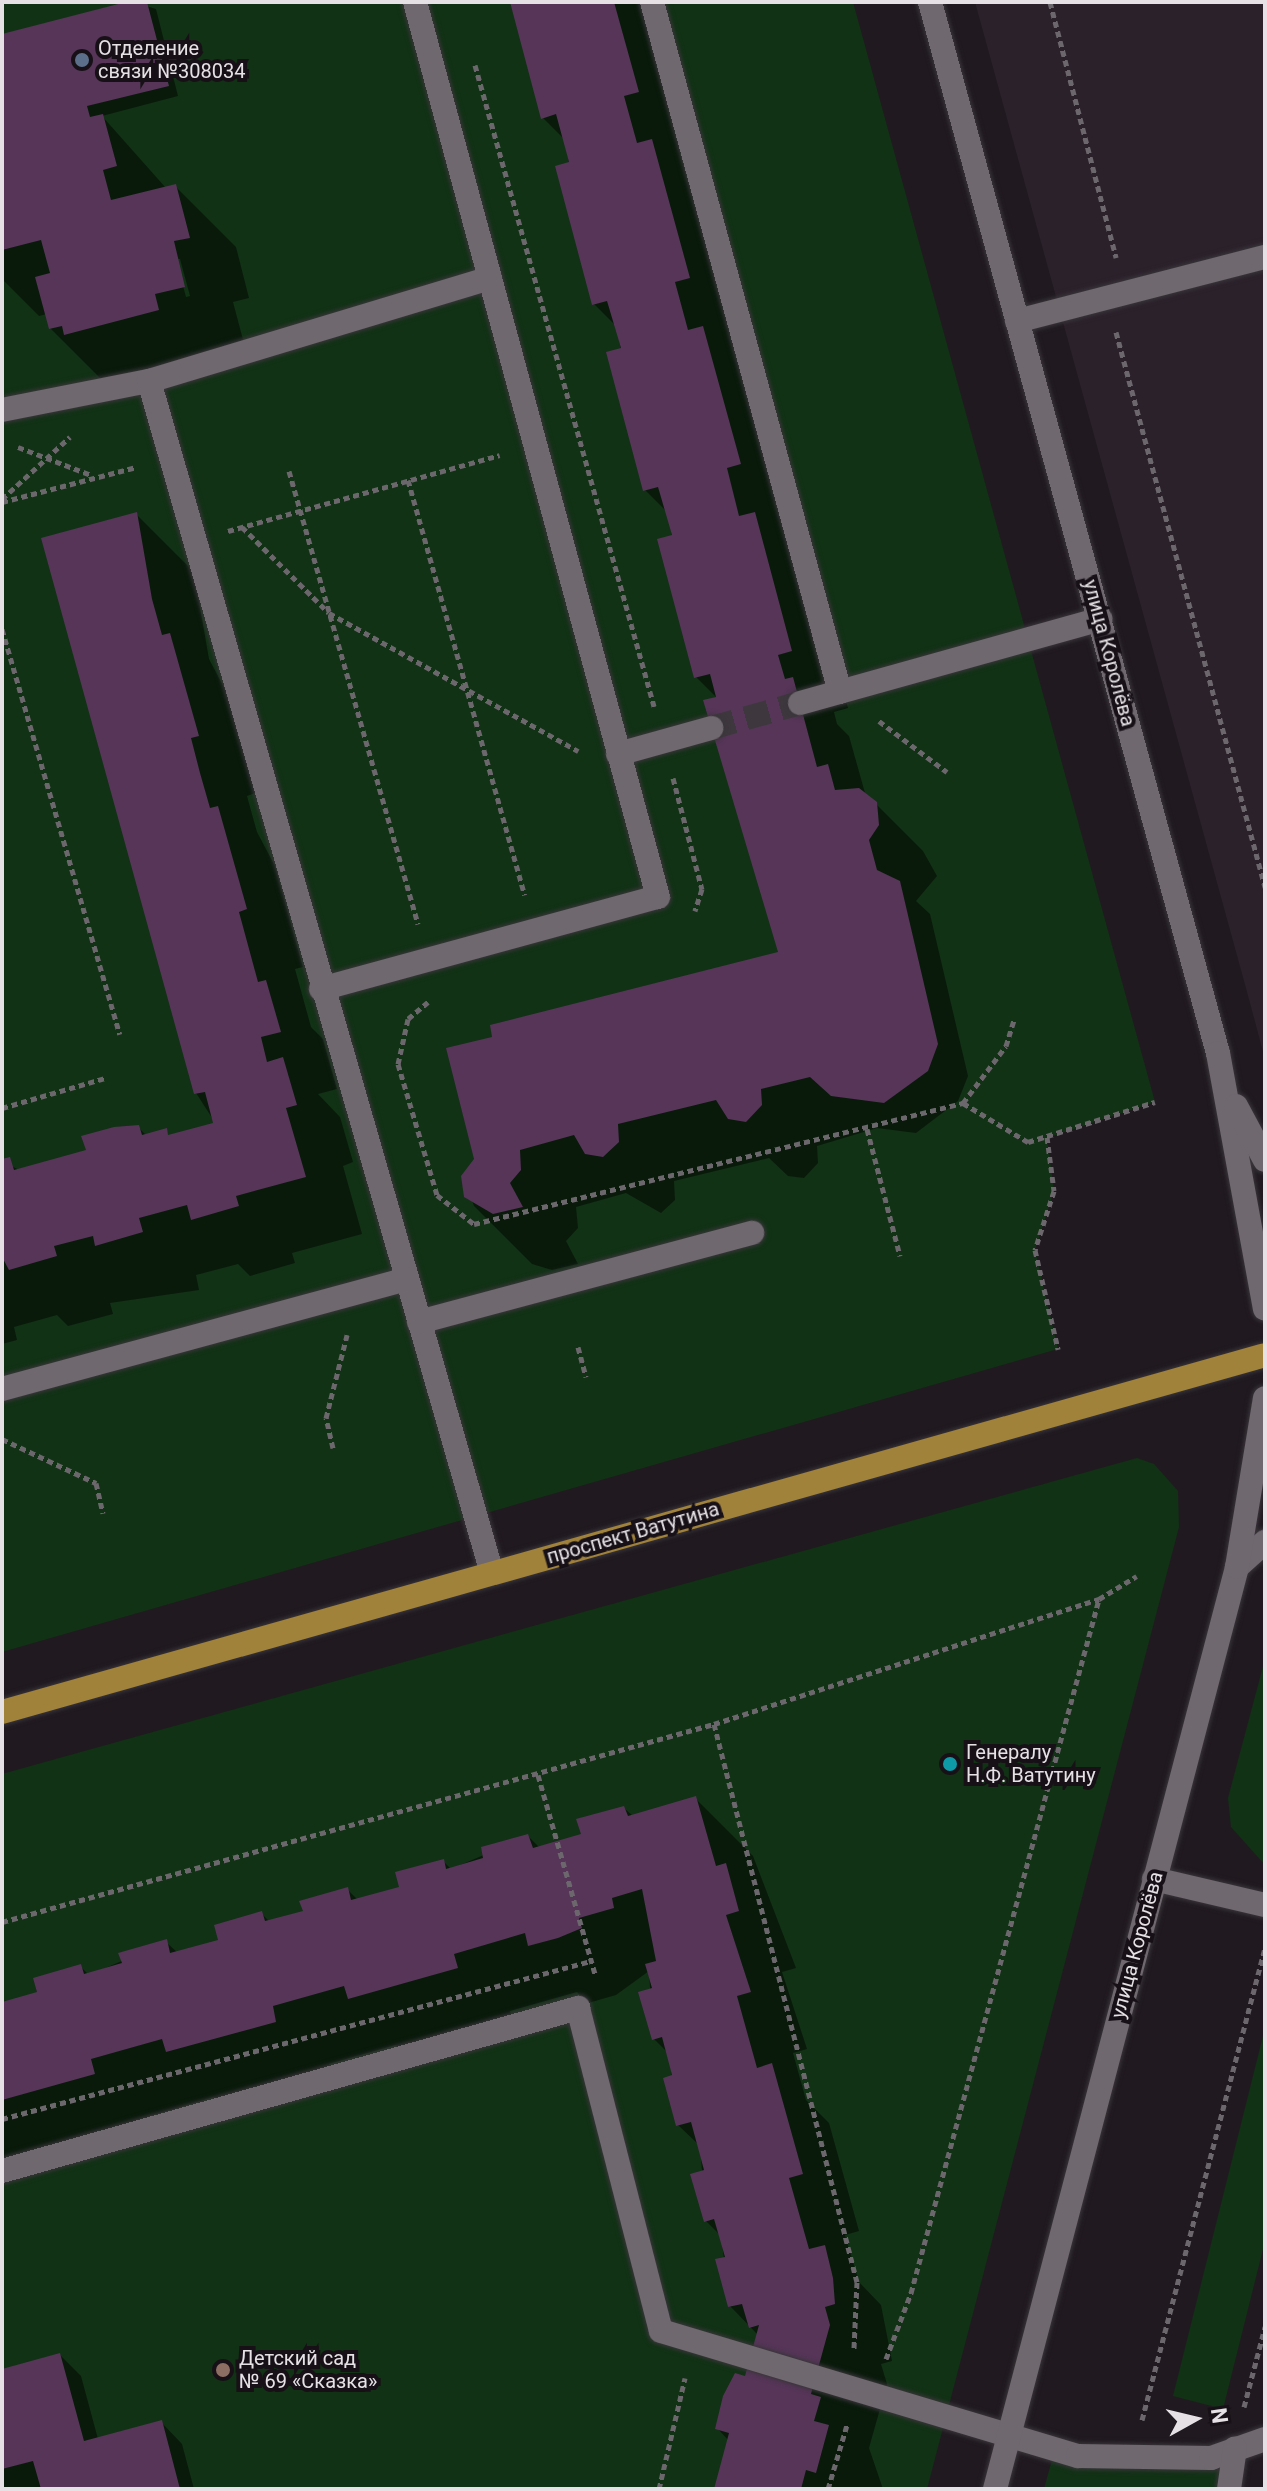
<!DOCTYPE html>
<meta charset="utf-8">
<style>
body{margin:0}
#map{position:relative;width:1267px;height:2491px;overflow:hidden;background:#201a20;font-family:Roboto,sans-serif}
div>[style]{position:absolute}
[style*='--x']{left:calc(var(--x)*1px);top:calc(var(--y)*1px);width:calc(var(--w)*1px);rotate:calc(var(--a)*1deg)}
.built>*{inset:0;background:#2b212b}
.green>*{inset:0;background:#113215}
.shadow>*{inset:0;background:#0007}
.building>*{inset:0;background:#563558}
.minor-tunnel>*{height:24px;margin-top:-12px;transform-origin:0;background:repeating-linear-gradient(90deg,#3e383e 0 24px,transparent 0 36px)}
.path>*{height:5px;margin-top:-2.5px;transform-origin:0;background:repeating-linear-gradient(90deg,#6c676c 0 6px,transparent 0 10px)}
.roads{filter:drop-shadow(0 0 2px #39353a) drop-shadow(0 0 2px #39353a)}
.minor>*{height:24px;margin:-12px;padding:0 12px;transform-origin:12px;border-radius:12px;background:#6f686f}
.major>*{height:24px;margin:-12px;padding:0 12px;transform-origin:12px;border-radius:12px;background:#a1823b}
.dots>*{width:22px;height:22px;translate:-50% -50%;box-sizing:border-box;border:4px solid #171117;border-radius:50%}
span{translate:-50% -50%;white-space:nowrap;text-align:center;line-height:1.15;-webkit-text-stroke:8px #171117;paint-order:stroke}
.poi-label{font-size:20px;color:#e5e1e5}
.left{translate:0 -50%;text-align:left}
.street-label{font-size:20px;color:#e5e1e5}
.frame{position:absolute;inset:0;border:4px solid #e5e1e5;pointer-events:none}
.north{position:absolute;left:1155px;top:2379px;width:80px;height:80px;-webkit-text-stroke:6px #171117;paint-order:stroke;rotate:82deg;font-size:22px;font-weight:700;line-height:32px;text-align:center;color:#e5e1e5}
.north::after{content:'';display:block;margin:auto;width:28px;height:36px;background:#e5e1e5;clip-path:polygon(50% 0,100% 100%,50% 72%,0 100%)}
</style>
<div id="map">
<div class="built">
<div style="clip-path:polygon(975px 2px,1265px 2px,1265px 1059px,1246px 988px)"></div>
</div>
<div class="green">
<div style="clip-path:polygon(2px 2px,853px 2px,1155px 1102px,1047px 1138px,1054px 1191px,1035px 1250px,1058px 1349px,2px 1652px)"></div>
<div style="clip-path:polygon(1137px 1458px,1154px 1464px,1178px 1491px,1179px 1527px,927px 2489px,2px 2489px,2px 1774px)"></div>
<div style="clip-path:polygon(1265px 1659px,1265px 1865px,1231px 1827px,1228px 1798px)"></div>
<div style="clip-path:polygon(1265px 2028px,1265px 2241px,1223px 2409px,1173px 2396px)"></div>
<div style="clip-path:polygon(1053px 2456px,1229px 2456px,1223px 2489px,1044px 2489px)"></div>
</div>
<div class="shadow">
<div style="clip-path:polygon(evenodd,134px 2px,156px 9px,178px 96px,102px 116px,166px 188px,175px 186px,236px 247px,249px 298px,233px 302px,245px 347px,111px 389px,50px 328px,47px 314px,39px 316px,2px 279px,2px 36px,134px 2px,176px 259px,180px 259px,190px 296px,186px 297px,176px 259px)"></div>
<div style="clip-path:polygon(512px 2px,647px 2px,695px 149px,680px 153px,687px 177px,709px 199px,738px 363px,760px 385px,848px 708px,834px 712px,837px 724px,849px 736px,865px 793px,923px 851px,937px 876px,916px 901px,930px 914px,968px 1076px,958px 1101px,916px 1133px,877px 1128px,817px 1146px,818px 1163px,804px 1178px,788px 1176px,769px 1158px,674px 1181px,675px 1200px,661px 1213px,626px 1193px,576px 1207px,578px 1228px,566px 1241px,578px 1264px,552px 1270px,532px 1264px,474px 1206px,463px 1176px,476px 1160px,495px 1039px,780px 953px,718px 699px,696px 677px,668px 513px,645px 490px,617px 327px,594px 304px,565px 140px,543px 118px)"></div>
<div style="clip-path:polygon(136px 514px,194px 572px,209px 659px,227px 693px,255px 793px,247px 796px,257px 832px,275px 866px,303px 967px,295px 969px,311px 1027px,323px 1039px,337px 1089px,318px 1094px,340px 1117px,353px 1162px,343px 1166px,362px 1234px,292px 1253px,295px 1263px,250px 1276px,238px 1264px,196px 1275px,199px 1290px,110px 1303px,113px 1314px,68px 1326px,57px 1315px,14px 1327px,17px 1340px,2px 1344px,2px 1161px,21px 1171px,88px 1152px,138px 1127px,147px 1136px,172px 1136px,216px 1124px,196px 1093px)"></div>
<div style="clip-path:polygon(695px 1798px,753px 1856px,796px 1968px,782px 1972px,807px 2049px,793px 2053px,806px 2100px,829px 2123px,859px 2231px,845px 2235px,859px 2282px,881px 2305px,892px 2361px,881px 2364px,887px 2384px,869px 2448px,883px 2489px,716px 2489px,729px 2441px,717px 2428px,746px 2378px,758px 2335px,730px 2306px,721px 2236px,706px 2221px,700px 2146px,678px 2125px,669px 2054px,653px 2038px,649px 1971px,616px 1995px,588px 2003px,577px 1992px,510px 2011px,514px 2026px,407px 2056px,396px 2045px,329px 2064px,333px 2079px,225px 2108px,214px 2097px,147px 2117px,152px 2131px,2px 2159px,2px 2004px,40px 1993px,80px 1966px,89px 1975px,166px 1942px,178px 1953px,221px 1941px,261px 1913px,270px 1922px,305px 1912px,347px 1889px,358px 1900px,402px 1888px,443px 1861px,451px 1869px,528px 1836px,540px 1848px,583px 1835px,624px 1808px,633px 1816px)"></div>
<div style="clip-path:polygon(60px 2355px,81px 2376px,98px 2439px,161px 2422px,182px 2444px,194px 2489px,2px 2489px,2px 2371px)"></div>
</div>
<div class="building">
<div style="clip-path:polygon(126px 2px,147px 2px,169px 86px,87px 106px,90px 117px,103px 114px,117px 166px,103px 170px,111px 200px,176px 184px,190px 238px,174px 241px,185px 287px,155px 294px,159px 310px,64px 335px,62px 326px,49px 329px,35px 277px,50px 273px,41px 240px,2px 250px,2px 34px)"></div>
<div style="clip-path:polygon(510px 2px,614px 2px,639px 92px,624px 96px,637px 143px,652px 139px,690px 278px,675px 282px,688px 330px,703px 326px,741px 464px,727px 468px,739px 516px,755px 512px,792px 651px,778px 655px,785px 679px,793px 677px,817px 767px,828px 764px,835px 790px,859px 788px,877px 802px,879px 825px,869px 840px,877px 870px,900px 881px,938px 1044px,928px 1071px,884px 1103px,831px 1096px,810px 1077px,761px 1089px,762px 1105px,746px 1122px,728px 1119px,716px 1100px,618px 1124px,619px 1142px,603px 1157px,585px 1154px,574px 1135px,520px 1150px,521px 1170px,510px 1183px,523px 1207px,493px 1214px,464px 1197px,461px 1176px,474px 1159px,446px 1048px,492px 1037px,490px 1025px,778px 952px,703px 700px,716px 697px,710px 674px,694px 678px,657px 539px,672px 535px,658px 487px,643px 491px,606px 352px,621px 348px,607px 301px,592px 305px,555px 166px,569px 162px,556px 114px,541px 119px)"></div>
<div style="clip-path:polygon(137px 512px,152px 599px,162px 635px,170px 633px,199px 736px,191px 738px,200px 773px,210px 808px,218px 806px,247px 909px,239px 912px,258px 982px,266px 980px,281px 1032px,261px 1037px,267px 1062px,283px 1057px,297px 1105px,286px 1108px,306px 1177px,236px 1196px,239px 1206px,191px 1220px,187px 1205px,139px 1218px,143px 1232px,95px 1246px,93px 1236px,54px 1246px,57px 1256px,9px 1270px,2px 1257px,2px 1159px,10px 1157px,14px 1170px,86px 1150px,81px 1136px,114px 1127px,139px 1125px,142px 1135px,167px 1128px,168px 1135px,213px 1123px,205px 1092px,194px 1094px,41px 538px)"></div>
<div style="clip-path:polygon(696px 1796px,716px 1866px,726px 1863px,739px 1911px,726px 1915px,751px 1992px,737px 1996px,757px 2068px,772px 2063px,803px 2174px,789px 2178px,809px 2249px,825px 2245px,833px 2278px,835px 2304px,825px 2307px,830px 2325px,811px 2394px,821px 2397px,814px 2421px,829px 2425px,816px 2473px,806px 2470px,801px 2489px,714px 2489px,729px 2433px,715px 2429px,723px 2396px,735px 2373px,745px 2376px,759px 2325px,749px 2328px,742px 2304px,728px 2307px,715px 2259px,725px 2257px,714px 2219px,704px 2222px,690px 2174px,704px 2170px,691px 2122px,676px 2126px,663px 2078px,672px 2075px,662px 2037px,652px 2040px,638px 1992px,652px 1988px,645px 1964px,656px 1961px,642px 1889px,612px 1898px,614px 1908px,579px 1918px,582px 1928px,558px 1938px,528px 1946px,525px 1933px,454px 1954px,458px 1968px,348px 1999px,344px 1986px,273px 2006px,276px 2022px,166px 2052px,162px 2039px,91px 2059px,95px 2074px,2px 2100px,2px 2002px,37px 1992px,33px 1978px,81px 1964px,84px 1974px,122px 1963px,118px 1953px,167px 1939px,170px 1953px,218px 1940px,214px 1925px,262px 1911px,265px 1921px,303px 1911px,299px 1901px,348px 1887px,351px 1900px,399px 1887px,395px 1872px,444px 1859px,446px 1869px,483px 1858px,481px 1847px,528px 1834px,533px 1848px,581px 1834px,576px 1819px,624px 1806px,628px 1816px)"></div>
<div style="clip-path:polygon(60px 2353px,84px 2441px,162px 2420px,180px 2489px,41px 2489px,33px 2461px,2px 2469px,2px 2369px)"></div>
</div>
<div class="minor-tunnel">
<div style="--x:711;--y:728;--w:92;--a:-15.7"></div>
</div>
<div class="path">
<div style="--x:1050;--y:2;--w:264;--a:75.5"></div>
<div style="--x:475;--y:65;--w:666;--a:74.4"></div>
<div style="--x:1116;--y:332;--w:575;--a:74.97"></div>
<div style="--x:18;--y:447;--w:78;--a:21"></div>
<div style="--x:289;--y:471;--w:471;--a:74.1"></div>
<div style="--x:408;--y:480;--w:431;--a:74.3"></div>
<div style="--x:2;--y:499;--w:92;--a:-42.4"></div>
<div style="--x:2;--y:502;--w:138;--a:-14.6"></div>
<div style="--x:242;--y:527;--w:122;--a:44.7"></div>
<div style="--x:329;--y:613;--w:285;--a:29"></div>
<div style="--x:228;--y:531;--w:282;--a:-15.6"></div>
<div style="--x:2;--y:629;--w:422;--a:73.8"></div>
<div style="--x:879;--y:721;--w:85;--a:36.9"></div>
<div style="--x:673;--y:778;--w:115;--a:75.4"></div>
<div style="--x:702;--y:889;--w:23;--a:108"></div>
<div style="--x:428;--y:1002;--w:26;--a:140"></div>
<div style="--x:408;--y:1019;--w:46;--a:102.5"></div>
<div style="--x:398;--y:1064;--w:137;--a:73.4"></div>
<div style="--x:437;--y:1195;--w:47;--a:38.1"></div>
<div style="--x:474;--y:1224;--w:504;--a:-13.9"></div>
<div style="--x:963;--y:1103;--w:76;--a:31"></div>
<div style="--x:1028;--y:1142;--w:133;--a:-17.5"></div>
<div style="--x:963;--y:1103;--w:71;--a:-53"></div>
<div style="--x:1006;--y:1046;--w:28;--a:-73"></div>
<div style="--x:2;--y:1108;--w:107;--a:-16.2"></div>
<div style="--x:867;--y:1129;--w:131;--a:75.4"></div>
<div style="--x:1047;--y:1137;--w:54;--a:82.6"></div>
<div style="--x:1054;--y:1191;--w:62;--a:107.9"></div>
<div style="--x:1035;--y:1250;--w:102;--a:76.9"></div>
<div style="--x:578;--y:1347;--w:31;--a:75"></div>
<div style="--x:2;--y:1439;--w:104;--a:25.1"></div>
<div style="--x:96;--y:1483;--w:31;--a:77"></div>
<div style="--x:333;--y:1448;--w:31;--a:-103"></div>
<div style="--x:326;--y:1418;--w:86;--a:-75.8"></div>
<div style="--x:714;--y:1724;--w:576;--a:75.63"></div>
<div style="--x:857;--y:2282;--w:67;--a:92.6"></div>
<div style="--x:538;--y:1775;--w:207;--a:74"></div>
<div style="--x:2;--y:1922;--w:739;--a:-15.54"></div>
<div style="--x:714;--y:1724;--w:405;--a:-18"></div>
<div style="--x:2;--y:2119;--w:610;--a:-15.02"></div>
<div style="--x:886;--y:2359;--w:71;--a:-69.3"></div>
<div style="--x:911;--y:2293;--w:719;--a:-74.84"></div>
<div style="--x:1099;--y:1599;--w:44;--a:-31.2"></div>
<div style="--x:1244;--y:2407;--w:83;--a:-75.3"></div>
<div style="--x:1142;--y:2420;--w:487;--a:-75.4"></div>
<div style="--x:659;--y:2489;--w:114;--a:-76.8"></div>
<div style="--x:828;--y:2489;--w:67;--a:-73.5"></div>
</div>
<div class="roads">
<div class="minor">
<div style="--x:652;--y:2;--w:715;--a:74.76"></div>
<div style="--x:930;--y:2;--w:1090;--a:74.68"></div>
<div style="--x:1218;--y:1053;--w:260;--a:79.6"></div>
<div style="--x:1017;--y:321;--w:256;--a:-14.5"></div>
<div style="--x:149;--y:381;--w:1240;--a:73.95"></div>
<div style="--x:2;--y:410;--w:150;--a:-11.2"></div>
<div style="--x:149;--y:381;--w:356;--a:-16.8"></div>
<div style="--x:800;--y:703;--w:312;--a:-15.6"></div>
<div style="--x:618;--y:754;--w:97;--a:-15.6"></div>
<div style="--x:321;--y:989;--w:349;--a:-15.3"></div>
<div style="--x:658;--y:897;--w:927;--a:-105.19"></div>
<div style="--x:1236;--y:1106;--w:61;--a:61.8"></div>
<div style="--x:419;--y:1322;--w:345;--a:-15"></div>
<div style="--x:2;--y:1389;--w:419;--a:-15.2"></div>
<div style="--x:1237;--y:1567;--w:38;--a:-42"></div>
<div style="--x:1154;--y:1879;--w:114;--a:13.2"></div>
<div style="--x:2;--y:2171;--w:599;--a:-15.8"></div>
<div style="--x:578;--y:2008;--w:333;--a:75.6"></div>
<div style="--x:661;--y:2331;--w:435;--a:16.7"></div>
<div style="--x:1078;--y:2456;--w:133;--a:0.9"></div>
<div style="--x:1211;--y:2458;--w:57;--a:-19.4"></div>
<div style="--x:995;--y:2489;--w:953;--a:-75.29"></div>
<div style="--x:1237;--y:1567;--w:171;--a:-80.6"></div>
<div style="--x:1229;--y:2489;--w:41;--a:-81.7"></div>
</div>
<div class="major">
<div style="--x:2;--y:1712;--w:1312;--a:-15.78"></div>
</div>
</div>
<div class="dots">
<div style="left:82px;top:60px;background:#5c6f8a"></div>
<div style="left:950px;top:1764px;background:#0f9aa8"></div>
<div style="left:223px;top:2370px;background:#8d6e63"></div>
</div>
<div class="poi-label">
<span class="left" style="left:98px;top:60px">Отделение<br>связи №308034</span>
<span class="left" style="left:966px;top:1764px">Генералу<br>Н.Ф. Ватутину</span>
<span class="left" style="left:239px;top:2370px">Детский сад<br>№ 69 «Сказка»</span>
</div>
<div class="street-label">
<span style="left:1109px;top:653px;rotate:75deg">улица Королёва</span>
<span style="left:633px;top:1533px;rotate:-16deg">проспект Ватутина</span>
<span style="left:1137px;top:1945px;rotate:-75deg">улица Королёва</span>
</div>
<div class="frame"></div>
<div class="north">N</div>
</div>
